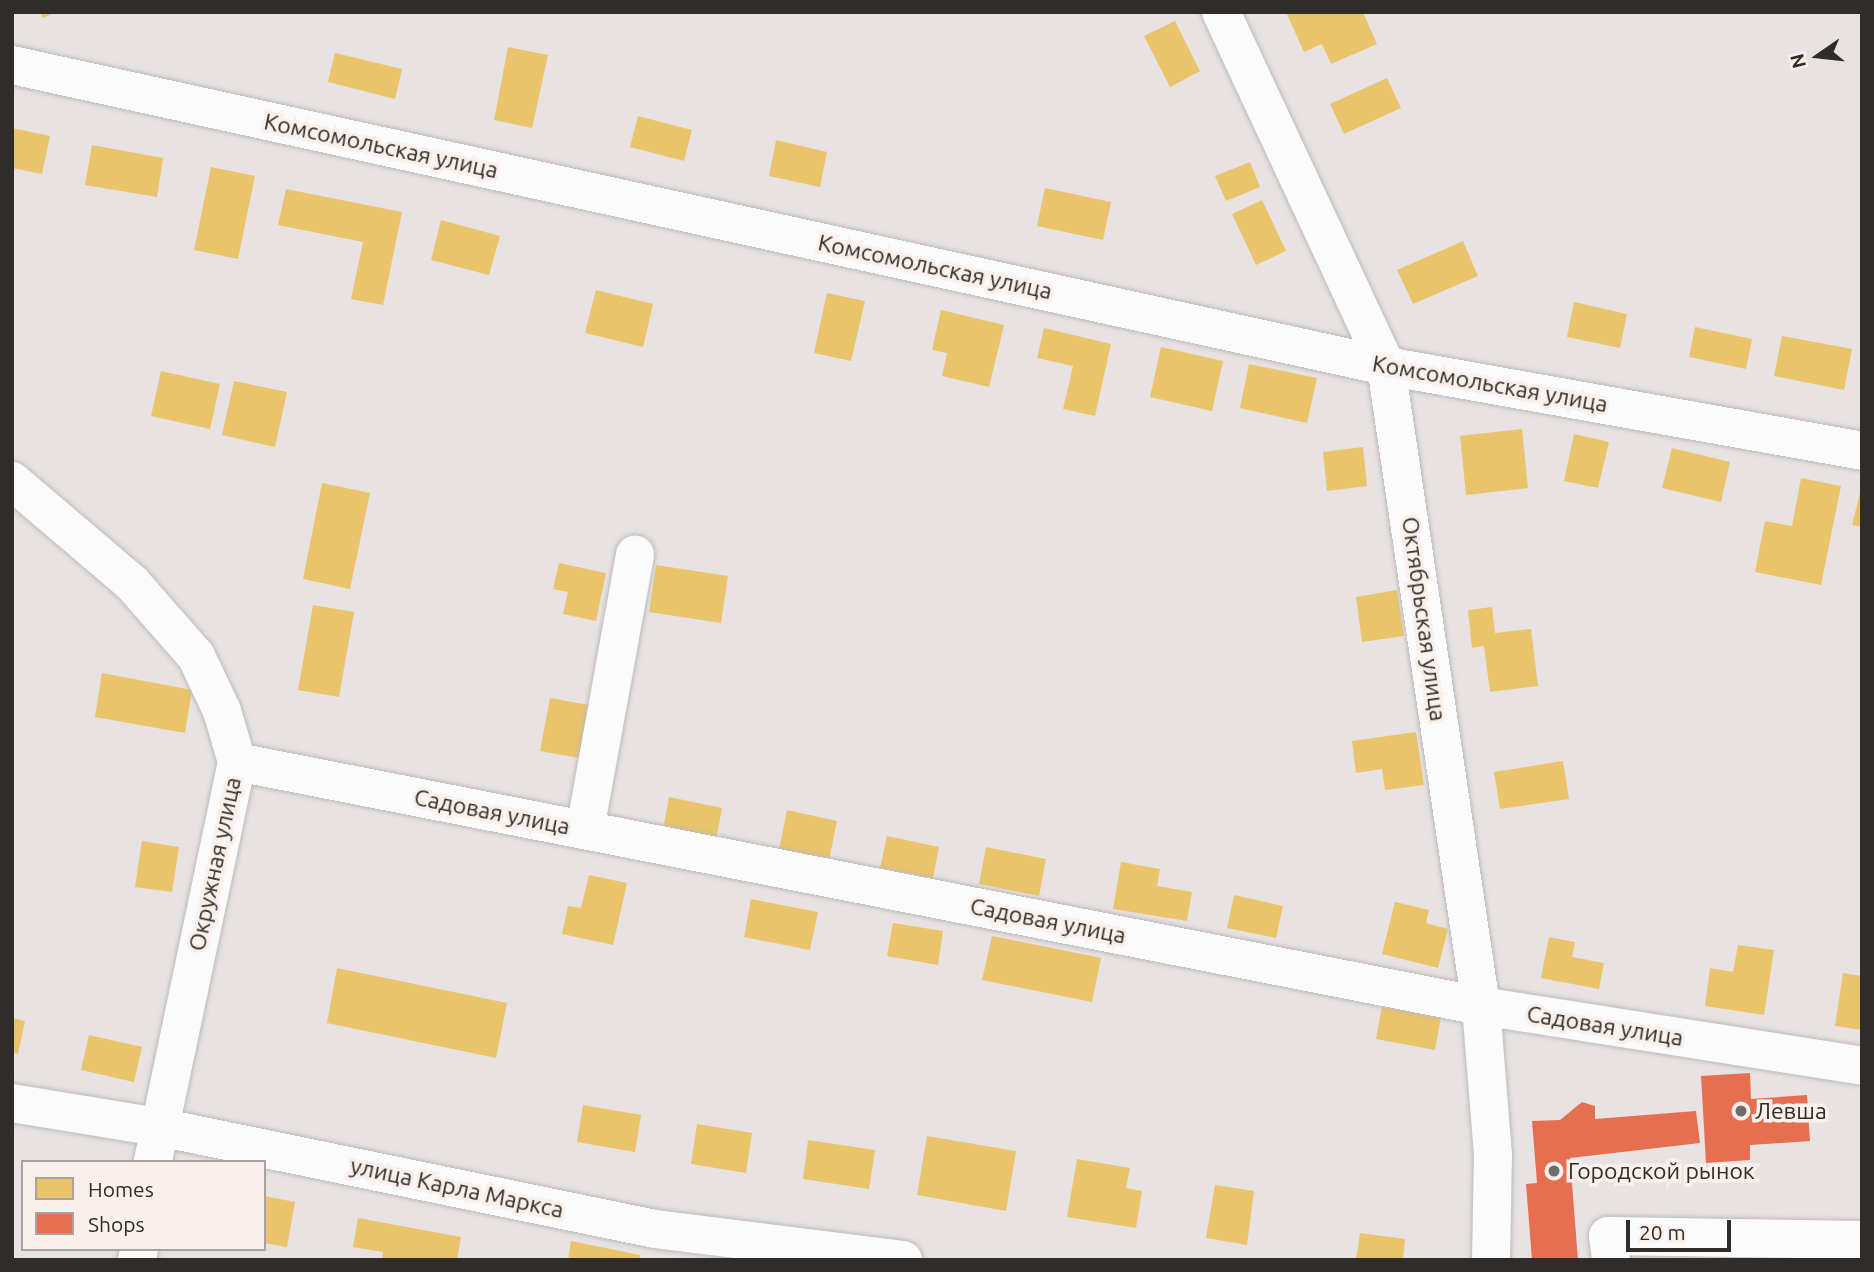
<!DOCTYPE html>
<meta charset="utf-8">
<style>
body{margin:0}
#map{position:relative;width:1874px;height:1272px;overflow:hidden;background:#e8e3e2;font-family:Ubuntu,sans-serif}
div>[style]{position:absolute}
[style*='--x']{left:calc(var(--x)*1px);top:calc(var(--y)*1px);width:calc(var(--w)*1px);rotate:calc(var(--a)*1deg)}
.homes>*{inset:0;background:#e9c46a}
.shops>*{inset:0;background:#e76f51}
.roads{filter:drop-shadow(0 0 2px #bebab9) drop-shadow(0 0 2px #bebab9)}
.minor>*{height:38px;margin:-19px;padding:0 19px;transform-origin:19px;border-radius:19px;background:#fcfbfb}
.dots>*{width:19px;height:19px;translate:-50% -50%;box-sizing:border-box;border:4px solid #f9efeb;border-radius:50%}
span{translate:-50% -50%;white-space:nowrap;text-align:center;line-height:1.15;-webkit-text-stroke:7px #f9efeb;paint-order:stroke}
.street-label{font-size:23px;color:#302c2a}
.poi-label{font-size:23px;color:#302c2a}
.left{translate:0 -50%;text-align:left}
.frame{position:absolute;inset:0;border:14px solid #302c2a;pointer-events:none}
.legend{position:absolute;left:21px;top:1160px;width:245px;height:91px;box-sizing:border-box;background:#f9efeb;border:2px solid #a9a19e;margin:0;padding:9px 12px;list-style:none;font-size:21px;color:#302c2a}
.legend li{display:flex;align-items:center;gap:14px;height:35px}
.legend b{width:35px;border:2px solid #a9a19e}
.north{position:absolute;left:1783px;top:21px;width:70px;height:70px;-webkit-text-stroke:5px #f9efeb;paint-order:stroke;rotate:256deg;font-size:19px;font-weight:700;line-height:28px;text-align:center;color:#302c2a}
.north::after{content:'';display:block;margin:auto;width:24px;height:32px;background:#302c2a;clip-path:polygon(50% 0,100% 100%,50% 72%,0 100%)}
.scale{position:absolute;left:1626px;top:1220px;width:105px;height:32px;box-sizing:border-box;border:4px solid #302c2a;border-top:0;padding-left:9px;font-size:21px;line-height:24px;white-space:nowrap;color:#302c2a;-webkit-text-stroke:5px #f9efeb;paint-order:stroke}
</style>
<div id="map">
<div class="homes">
<div style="clip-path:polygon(40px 12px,56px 12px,43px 18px)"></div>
<div style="clip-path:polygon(1286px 12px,1363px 12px,1377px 44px,1331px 64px,1322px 44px,1304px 52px)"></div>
<div style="clip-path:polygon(1175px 21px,1200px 71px,1170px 87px,1144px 36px)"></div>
<div style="clip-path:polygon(508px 47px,548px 55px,532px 128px,494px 120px)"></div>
<div style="clip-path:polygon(335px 53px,402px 69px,395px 99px,328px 82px)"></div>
<div style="clip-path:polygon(1387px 78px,1401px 108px,1344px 134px,1330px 104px)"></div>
<div style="clip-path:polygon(638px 116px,692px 130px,684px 161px,630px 147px)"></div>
<div style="clip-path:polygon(12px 128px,50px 136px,42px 174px,12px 168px)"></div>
<div style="clip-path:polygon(776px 140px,827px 152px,820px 187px,769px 176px)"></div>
<div style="clip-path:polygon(92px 145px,163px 158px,157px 197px,85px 185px)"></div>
<div style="clip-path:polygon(1250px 162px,1260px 187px,1226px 201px,1215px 176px)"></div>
<div style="clip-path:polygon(211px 167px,255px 176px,238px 259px,194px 250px)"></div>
<div style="clip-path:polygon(1045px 188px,1111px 202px,1103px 240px,1037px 226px)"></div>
<div style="clip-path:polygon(286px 189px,402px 212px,383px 305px,351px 299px,363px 242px,278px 225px)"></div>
<div style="clip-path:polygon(1262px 200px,1286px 251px,1256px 265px,1232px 214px)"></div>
<div style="clip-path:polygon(441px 220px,500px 236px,489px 275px,431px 260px)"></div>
<div style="clip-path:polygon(1463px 241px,1478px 276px,1413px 304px,1397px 270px)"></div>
<div style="clip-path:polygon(596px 290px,653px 304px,643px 347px,585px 333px)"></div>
<div style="clip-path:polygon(827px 293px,865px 301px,851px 361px,814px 353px)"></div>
<div style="clip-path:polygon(1574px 302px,1627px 314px,1620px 348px,1567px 337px)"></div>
<div style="clip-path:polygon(941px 310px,1004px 325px,989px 387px,942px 376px,947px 353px,932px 350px)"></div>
<div style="clip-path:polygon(1695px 327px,1752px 339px,1746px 369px,1689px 357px)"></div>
<div style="clip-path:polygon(1044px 328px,1111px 344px,1095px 416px,1063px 409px,1073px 366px,1037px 358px)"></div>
<div style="clip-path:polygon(1782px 336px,1852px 349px,1844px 390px,1774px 376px)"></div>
<div style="clip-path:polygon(1161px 347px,1223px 361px,1212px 411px,1150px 397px)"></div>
<div style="clip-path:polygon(1249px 364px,1317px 378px,1307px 423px,1240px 408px)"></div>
<div style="clip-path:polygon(161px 371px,220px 384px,210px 429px,151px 416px)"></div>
<div style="clip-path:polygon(234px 381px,287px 392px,275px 447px,222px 435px)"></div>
<div style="clip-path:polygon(1522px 429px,1528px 488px,1466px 495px,1460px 436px)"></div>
<div style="clip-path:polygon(1574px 434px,1609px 442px,1598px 488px,1564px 481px)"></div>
<div style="clip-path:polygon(1363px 447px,1367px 486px,1327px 491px,1323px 452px)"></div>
<div style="clip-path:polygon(1672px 448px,1730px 462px,1721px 502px,1662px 488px)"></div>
<div style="clip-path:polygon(1801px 478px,1841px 486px,1821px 585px,1755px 572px,1765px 521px,1792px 526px)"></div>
<div style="clip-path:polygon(322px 483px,370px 493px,350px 589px,303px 579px)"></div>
<div style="clip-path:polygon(1862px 485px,1862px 527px,1852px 525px)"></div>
<div style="clip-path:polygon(559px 563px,606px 573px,596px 621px,563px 614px,568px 592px,553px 589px)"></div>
<div style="clip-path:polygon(656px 565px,728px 576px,721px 623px,649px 612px)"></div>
<div style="clip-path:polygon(1397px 590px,1404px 636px,1362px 642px,1356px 597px)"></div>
<div style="clip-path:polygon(313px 605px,354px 612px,339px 697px,298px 690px)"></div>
<div style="clip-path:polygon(1492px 607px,1495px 633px,1531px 629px,1538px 686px,1490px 692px,1484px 646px,1472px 648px,1468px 610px)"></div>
<div style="clip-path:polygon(102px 673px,192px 690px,185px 733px,95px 717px)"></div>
<div style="clip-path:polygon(550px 698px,589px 705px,579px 758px,540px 751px)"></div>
<div style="clip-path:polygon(1416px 732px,1424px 785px,1385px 790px,1382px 769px,1356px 773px,1352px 741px)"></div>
<div style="clip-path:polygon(1563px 761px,1569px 799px,1500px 809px,1494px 772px)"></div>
<div style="clip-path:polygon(669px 797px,722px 808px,716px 840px,663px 830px)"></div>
<div style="clip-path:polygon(787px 810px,837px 821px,829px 860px,779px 850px)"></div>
<div style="clip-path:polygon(887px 836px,939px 847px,933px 878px,880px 868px)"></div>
<div style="clip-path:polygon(142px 841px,179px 847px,172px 892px,135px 887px)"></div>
<div style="clip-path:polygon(986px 847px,1046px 859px,1039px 896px,979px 884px)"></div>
<div style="clip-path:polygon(1121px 862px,1160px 869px,1157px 886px,1192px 892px,1187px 921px,1113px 909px)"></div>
<div style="clip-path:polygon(589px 875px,627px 883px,613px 945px,562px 934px,568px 906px,581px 908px)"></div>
<div style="clip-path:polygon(1234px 895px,1283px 906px,1276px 938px,1227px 928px)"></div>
<div style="clip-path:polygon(751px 899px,818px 912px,810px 950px,744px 937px)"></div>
<div style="clip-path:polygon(1395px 902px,1429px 910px,1426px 923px,1448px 929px,1438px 968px,1382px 954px)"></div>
<div style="clip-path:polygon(893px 923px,943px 931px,938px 965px,887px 956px)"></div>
<div style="clip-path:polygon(992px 936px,1101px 958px,1092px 1002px,982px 980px)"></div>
<div style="clip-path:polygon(1549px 937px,1575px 942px,1572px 957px,1604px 963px,1599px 989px,1541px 978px)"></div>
<div style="clip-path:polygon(1738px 945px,1774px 950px,1764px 1015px,1705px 1006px,1710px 968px,1733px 972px)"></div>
<div style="clip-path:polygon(337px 968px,507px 1003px,496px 1058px,327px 1023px)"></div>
<div style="clip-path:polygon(1843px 973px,1862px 976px,1862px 1030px,1835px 1026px)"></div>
<div style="clip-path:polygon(1382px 1006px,1441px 1017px,1435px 1050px,1376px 1039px)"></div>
<div style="clip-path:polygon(12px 1018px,25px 1021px,18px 1054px,12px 1052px)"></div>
<div style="clip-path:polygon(89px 1035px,142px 1047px,134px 1082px,81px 1070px)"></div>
<div style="clip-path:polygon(583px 1105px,641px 1115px,635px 1152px,577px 1142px)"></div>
<div style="clip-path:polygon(697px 1124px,752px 1133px,746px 1173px,691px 1164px)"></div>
<div style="clip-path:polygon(927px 1136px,1016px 1151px,1006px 1211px,917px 1195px)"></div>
<div style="clip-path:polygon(808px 1140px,875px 1150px,869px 1189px,803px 1179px)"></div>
<div style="clip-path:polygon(1077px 1159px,1130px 1168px,1126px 1188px,1142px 1191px,1136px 1228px,1067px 1217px)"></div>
<div style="clip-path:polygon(1215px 1185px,1254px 1191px,1247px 1245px,1206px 1238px)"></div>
<div style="clip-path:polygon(264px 1196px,295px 1202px,287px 1247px,264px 1243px)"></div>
<div style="clip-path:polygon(358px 1218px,461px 1237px,457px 1260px,382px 1260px,383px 1252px,353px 1247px)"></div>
<div style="clip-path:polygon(1360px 1233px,1405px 1239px,1403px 1260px,1356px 1260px)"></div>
<div style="clip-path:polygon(571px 1241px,640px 1255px,639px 1260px,568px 1260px)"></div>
</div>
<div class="shops">
<div style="clip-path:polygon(1750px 1073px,1751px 1099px,1807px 1095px,1810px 1141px,1750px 1145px,1750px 1160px,1706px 1163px,1701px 1076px)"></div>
<div style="clip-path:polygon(1582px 1102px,1595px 1106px,1595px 1119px,1696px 1111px,1700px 1143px,1570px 1158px,1578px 1260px,1532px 1260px,1526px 1184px,1537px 1183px,1532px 1121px,1560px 1120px)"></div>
</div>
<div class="roads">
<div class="minor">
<div style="--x:1221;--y:12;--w:391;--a:65"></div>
<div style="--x:1386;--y:366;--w:647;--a:81.56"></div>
<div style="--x:1481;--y:1006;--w:149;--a:85.4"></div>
<div style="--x:1493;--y:1155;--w:105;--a:91.1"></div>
<div style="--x:12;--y:65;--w:1407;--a:12.36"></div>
<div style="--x:1386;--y:366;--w:484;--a:10.1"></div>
<div style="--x:12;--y:481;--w:157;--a:40.4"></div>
<div style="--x:132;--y:583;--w:97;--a:48.8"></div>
<div style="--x:196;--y:656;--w:61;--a:64.7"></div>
<div style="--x:222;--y:711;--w:53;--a:73.6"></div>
<div style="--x:237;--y:762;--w:409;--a:101.9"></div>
<div style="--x:237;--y:762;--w:1268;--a:11.1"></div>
<div style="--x:1481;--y:1006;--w:386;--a:8.9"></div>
<div style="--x:585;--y:830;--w:280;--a:-79.7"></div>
<div style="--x:12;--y:1103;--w:149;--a:9.3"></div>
<div style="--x:159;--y:1127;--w:506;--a:11.62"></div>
<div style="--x:655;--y:1229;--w:250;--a:7.1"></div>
<div style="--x:137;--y:1260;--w:11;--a:-80"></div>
<div style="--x:1611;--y:1260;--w:24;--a:-97"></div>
<div style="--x:1608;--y:1236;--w:254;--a:0.9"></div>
</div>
</div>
<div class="dots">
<div style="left:1741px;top:1111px;background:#706c6a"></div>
<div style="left:1554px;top:1171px;background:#706c6a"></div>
</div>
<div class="street-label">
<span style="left:381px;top:146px;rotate:12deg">Комсомольская улица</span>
<span style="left:935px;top:267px;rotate:12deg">Комсомольская улица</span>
<span style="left:1490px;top:384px;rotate:10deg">Комсомольская улица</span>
<span style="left:1424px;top:619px;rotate:82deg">Октябрьская улица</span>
<span style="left:492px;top:812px;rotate:11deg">Садовая улица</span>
<span style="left:215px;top:864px;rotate:-78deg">Окружная улица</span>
<span style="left:1048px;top:921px;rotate:11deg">Садовая улица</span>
<span style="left:1605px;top:1026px;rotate:9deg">Садовая улица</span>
<span style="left:457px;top:1188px;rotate:12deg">улица Карла Маркса</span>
</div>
<div class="poi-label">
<span class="left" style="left:1755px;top:1111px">Левша</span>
<span class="left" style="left:1568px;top:1171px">Городской рынок</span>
</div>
<div class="frame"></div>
<ul class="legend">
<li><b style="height:19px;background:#e9c46a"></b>Homes</li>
<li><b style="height:19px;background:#e76f51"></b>Shops</li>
</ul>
<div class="north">N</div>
<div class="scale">20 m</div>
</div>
